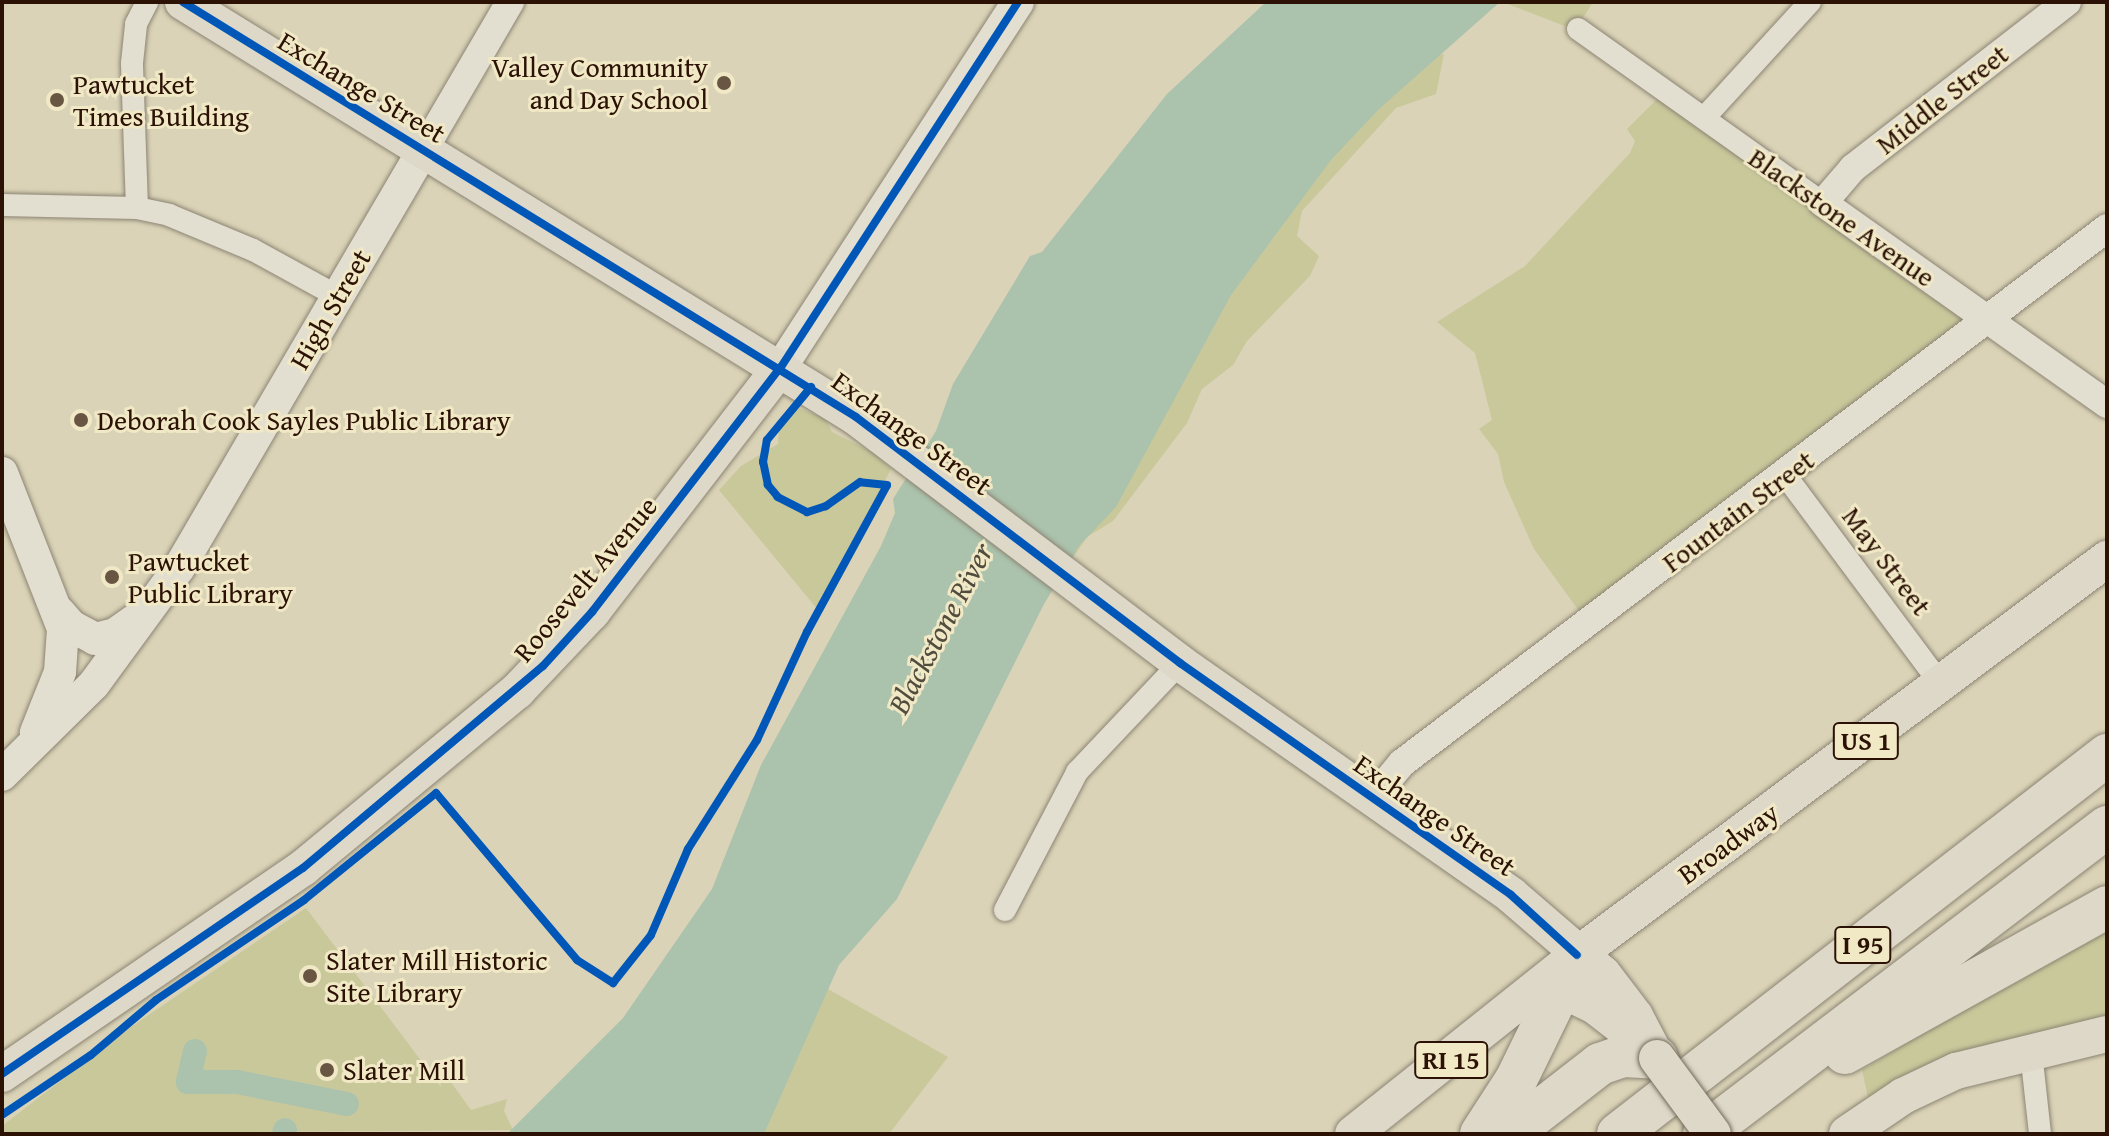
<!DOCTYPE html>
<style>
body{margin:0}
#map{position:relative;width:2109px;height:1136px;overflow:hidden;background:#dad3b7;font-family:"Gentium Book Plus",serif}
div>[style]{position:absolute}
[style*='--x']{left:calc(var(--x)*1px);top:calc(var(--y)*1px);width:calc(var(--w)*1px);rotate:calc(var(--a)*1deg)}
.green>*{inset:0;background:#c9c89b}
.water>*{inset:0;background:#abc2ac}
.canal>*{height:24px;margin:-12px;padding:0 12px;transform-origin:12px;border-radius:12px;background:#abc2ac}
.roads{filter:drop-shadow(0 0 2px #8c8473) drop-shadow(0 0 2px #8c8473)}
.minor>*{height:22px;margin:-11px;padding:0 11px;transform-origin:11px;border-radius:11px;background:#e2ded0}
.tertiary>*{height:28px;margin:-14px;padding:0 14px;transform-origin:14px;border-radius:14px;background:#e2ded0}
.secondary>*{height:32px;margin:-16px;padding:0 16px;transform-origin:16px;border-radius:16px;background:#e2ded0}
.primary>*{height:36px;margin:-18px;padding:0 18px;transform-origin:18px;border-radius:18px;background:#ddd8c8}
.motorway>*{height:42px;margin:-21px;padding:0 21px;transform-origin:21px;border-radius:21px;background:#ddd8c8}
.bridges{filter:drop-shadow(0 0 2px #736b5c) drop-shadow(0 0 2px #736b5c)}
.primary-bridge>*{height:36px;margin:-18px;padding:0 18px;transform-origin:18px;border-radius:18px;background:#ddd8c8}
.cycleway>*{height:8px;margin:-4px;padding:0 4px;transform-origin:4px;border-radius:4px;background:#0057b8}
.dots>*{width:22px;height:22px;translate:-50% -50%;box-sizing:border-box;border:4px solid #f1e8c6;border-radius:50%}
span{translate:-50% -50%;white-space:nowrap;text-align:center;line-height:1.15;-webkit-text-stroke:6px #f1e8c6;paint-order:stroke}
.shield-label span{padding:2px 6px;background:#f1e8c6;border:2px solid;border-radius:6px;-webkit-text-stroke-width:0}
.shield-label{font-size:26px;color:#2b1205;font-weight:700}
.poi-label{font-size:28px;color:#2b1205}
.right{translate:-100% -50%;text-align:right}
.left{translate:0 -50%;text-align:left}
.street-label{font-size:28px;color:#2b1205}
.water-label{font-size:30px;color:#514d3e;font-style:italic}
.frame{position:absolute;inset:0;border:4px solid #2b1205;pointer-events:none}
</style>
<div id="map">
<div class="green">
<div style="clip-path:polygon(1593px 2px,1575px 30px,1505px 3px,1506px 2px)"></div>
<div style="clip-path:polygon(1444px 54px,1436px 94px,1396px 108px,1302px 211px,1297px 236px,1319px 256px,1310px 276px,1247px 341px,1233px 365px,1202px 389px,1187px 423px,1113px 521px,1087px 537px,1060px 577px,1290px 175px,1428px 56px)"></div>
<div style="clip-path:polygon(1661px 95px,1976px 324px,1587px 622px,1534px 549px,1504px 482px,1498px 454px,1479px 429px,1492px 420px,1475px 353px,1437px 322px,1525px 266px,1630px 153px,1635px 141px,1627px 129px)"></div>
<div style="clip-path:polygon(796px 407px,826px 419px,832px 432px,876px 454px,891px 469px,818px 610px,719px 490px,741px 466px,778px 444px,779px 423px)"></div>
<div style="clip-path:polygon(306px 908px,441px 1087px,440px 1079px,448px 1078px,471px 1110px,507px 1099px,504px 1111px,513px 1130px,2px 1134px,2px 1126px,125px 1031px)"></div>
<div style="clip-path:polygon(2107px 922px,2107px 1044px,2027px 1061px,1873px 1120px,1862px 1070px)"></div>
<div style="clip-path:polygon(828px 989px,948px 1057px,889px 1134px,709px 1134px)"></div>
</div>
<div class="water">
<div style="clip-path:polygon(1266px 2px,1500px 2px,1379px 109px,1331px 160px,1231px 295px,1116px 507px,1079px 546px,1044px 604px,897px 899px,839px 965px,764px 1134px,507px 1134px,623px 1018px,712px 889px,761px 765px,881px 546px,895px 513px,893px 499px,936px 431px,953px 384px,1030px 256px,1042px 252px,1167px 94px)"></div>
</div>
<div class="canal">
<div style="--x:195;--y:1051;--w:32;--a:103"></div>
<div style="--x:188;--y:1082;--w:49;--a:0"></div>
<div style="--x:237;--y:1082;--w:112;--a:11.3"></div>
<div style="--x:284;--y:1134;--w:4;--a:-76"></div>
</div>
<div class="roads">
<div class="minor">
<div style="--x:1578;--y:29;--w:301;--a:35.4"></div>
<div style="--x:1704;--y:118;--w:157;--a:-47.6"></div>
<div style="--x:2;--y:205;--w:135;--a:1.3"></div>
<div style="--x:137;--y:208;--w:33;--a:12"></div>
<div style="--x:169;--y:215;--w:91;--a:22.6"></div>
<div style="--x:253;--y:250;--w:96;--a:28.7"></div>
<div style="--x:137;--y:208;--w:145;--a:-92"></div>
<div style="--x:132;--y:63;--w:39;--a:-84"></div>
<div style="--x:136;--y:24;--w:25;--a:-63"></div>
<div style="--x:1785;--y:475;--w:261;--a:53.3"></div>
<div style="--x:1005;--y:910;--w:156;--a:-62.4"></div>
<div style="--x:1077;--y:772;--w:150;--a:-46.6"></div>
<div style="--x:2031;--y:1052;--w:82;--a:83.7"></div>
</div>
<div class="tertiary">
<div style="--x:2067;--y:2;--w:271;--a:142.2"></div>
<div style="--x:1853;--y:168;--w:46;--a:130.6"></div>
<div style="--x:1823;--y:203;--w:348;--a:35.3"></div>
<div style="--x:423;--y:151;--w:173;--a:-59.7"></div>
<div style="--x:1373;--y:798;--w:45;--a:-50.4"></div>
<div style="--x:1402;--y:763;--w:885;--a:-37.19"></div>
</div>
<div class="secondary">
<div style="--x:781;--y:367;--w:435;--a:-57"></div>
<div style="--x:2;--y:473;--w:168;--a:68.6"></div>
<div style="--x:63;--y:629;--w:43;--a:94"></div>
<div style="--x:60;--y:672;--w:65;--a:111.8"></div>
<div style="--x:59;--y:612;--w:18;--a:49"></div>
<div style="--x:71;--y:626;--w:27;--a:28"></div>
<div style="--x:95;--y:639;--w:21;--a:-14"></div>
<div style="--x:115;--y:634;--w:29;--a:-35"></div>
<div style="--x:2;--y:775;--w:129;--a:-44.7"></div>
<div style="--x:94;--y:684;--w:144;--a:-53.8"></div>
<div style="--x:179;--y:568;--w:483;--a:-59.7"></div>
</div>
<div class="primary">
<div style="--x:183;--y:2;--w:791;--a:31.66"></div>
<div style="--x:856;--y:417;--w:407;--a:37.2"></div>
<div style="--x:1180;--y:663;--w:404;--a:35"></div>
<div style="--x:1511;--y:895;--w:121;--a:40.7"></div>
<div style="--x:1603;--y:974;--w:53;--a:52.7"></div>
<div style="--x:1635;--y:1016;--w:47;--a:62.4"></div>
<div style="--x:1545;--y:982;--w:55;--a:25.6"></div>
<div style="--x:1595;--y:1006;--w:51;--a:37.8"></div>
<div style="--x:2;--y:1074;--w:365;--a:-34.4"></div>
<div style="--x:303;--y:868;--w:278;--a:-39.6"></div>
<div style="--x:517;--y:691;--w:109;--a:-46.5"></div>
<div style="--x:592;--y:612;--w:309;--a:-52.4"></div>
<div style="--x:1353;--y:1134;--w:287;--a:-38.6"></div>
<div style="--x:1577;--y:955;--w:662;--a:-36.77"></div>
<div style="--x:1847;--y:1134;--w:68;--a:-34.2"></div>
<div style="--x:1903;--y:1096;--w:59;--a:-25.3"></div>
<div style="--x:1956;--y:1071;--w:155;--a:-13.8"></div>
</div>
<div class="motorway">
<div style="--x:1845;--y:1053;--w:300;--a:-29.1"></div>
<div style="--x:1481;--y:1134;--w:64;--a:-57.1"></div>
<div style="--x:1516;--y:1080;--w:139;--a:-64"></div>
<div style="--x:1510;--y:1134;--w:114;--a:-37.9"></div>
<div style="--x:1600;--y:1064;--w:24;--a:-19"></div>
<div style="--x:1623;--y:1056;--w:34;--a:3"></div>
<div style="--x:1618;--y:1134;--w:619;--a:-37.78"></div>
<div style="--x:1704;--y:1134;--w:507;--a:-37.3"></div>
</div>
</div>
<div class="bridges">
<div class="primary-bridge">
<div style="--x:1657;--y:1058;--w:94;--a:53.6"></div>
</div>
</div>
<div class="cycleway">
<div style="--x:183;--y:2;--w:791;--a:31.66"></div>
<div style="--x:856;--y:417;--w:407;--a:37.2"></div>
<div style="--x:1180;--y:663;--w:404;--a:35"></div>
<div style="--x:1511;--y:895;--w:89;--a:42.3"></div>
<div style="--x:2;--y:1074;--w:365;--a:-34.4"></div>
<div style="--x:303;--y:868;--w:314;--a:-40.1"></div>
<div style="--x:543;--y:666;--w:73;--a:-47.8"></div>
<div style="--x:592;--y:612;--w:309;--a:-52.4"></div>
<div style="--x:781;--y:367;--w:435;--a:-57"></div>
<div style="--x:2;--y:1115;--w:107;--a:-34"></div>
<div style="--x:91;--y:1055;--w:85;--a:-40.2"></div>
<div style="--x:156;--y:1000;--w:179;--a:-34"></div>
<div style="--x:304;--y:900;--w:170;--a:-39"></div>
<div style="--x:436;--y:793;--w:219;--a:49.8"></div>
<div style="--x:577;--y:960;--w:43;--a:32.6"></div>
<div style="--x:613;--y:983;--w:61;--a:-51.6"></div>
<div style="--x:651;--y:935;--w:94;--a:-66.7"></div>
<div style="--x:688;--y:849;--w:129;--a:-57.7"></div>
<div style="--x:757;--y:740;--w:119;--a:-65.2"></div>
<div style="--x:807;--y:632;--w:167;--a:-61.4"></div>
<div style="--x:887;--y:485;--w:27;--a:-174"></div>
<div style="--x:860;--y:482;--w:42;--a:144.8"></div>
<div style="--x:826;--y:506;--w:20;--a:162"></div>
<div style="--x:807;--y:512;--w:33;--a:-153"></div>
<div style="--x:778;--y:497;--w:16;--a:-130"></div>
<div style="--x:768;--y:485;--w:24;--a:-102"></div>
<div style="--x:763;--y:462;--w:22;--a:-80"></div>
<div style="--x:767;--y:440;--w:69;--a:-50.3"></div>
</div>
<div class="dots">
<div style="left:724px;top:83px;background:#685643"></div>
<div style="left:57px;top:100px;background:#685643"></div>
<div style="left:81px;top:420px;background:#685643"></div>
<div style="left:112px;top:577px;background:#685643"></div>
<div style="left:310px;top:976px;background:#685643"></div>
<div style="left:327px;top:1070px;background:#685643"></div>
</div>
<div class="shield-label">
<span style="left:1866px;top:741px">US 1</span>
<span style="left:1863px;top:945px">I 95</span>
<span style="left:1451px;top:1060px">RI 15</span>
</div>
<div class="poi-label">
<span class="right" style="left:708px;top:83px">Valley Community<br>and Day School</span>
<span class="left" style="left:73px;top:100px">Pawtucket<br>Times Building</span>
<span class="left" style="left:97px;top:420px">Deborah Cook Sayles Public Library</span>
<span class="left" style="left:128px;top:577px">Pawtucket<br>Public Library</span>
<span class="left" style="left:326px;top:976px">Slater Mill Historic<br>Site Library</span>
<span class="left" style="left:343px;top:1070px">Slater Mill</span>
</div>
<div class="street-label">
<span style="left:362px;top:87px;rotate:31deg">Exchange Street</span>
<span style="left:1942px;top:99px;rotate:-38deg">Middle Street</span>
<span style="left:1842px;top:217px;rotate:35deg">Blackstone Avenue</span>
<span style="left:330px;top:309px;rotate:-60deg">High Street</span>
<span style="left:912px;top:433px;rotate:36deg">Exchange Street</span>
<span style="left:1738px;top:511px;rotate:-37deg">Fountain Street</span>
<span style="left:1887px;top:561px;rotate:53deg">May Street</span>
<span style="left:585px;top:579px;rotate:-50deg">Roosevelt Avenue</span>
<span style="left:1435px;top:815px;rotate:35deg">Exchange Street</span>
<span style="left:1728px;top:843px;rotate:-36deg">Broadway</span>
</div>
<div class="water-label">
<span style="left:940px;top:628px;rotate:-62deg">Blackstone River</span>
</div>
<div class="frame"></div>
</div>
